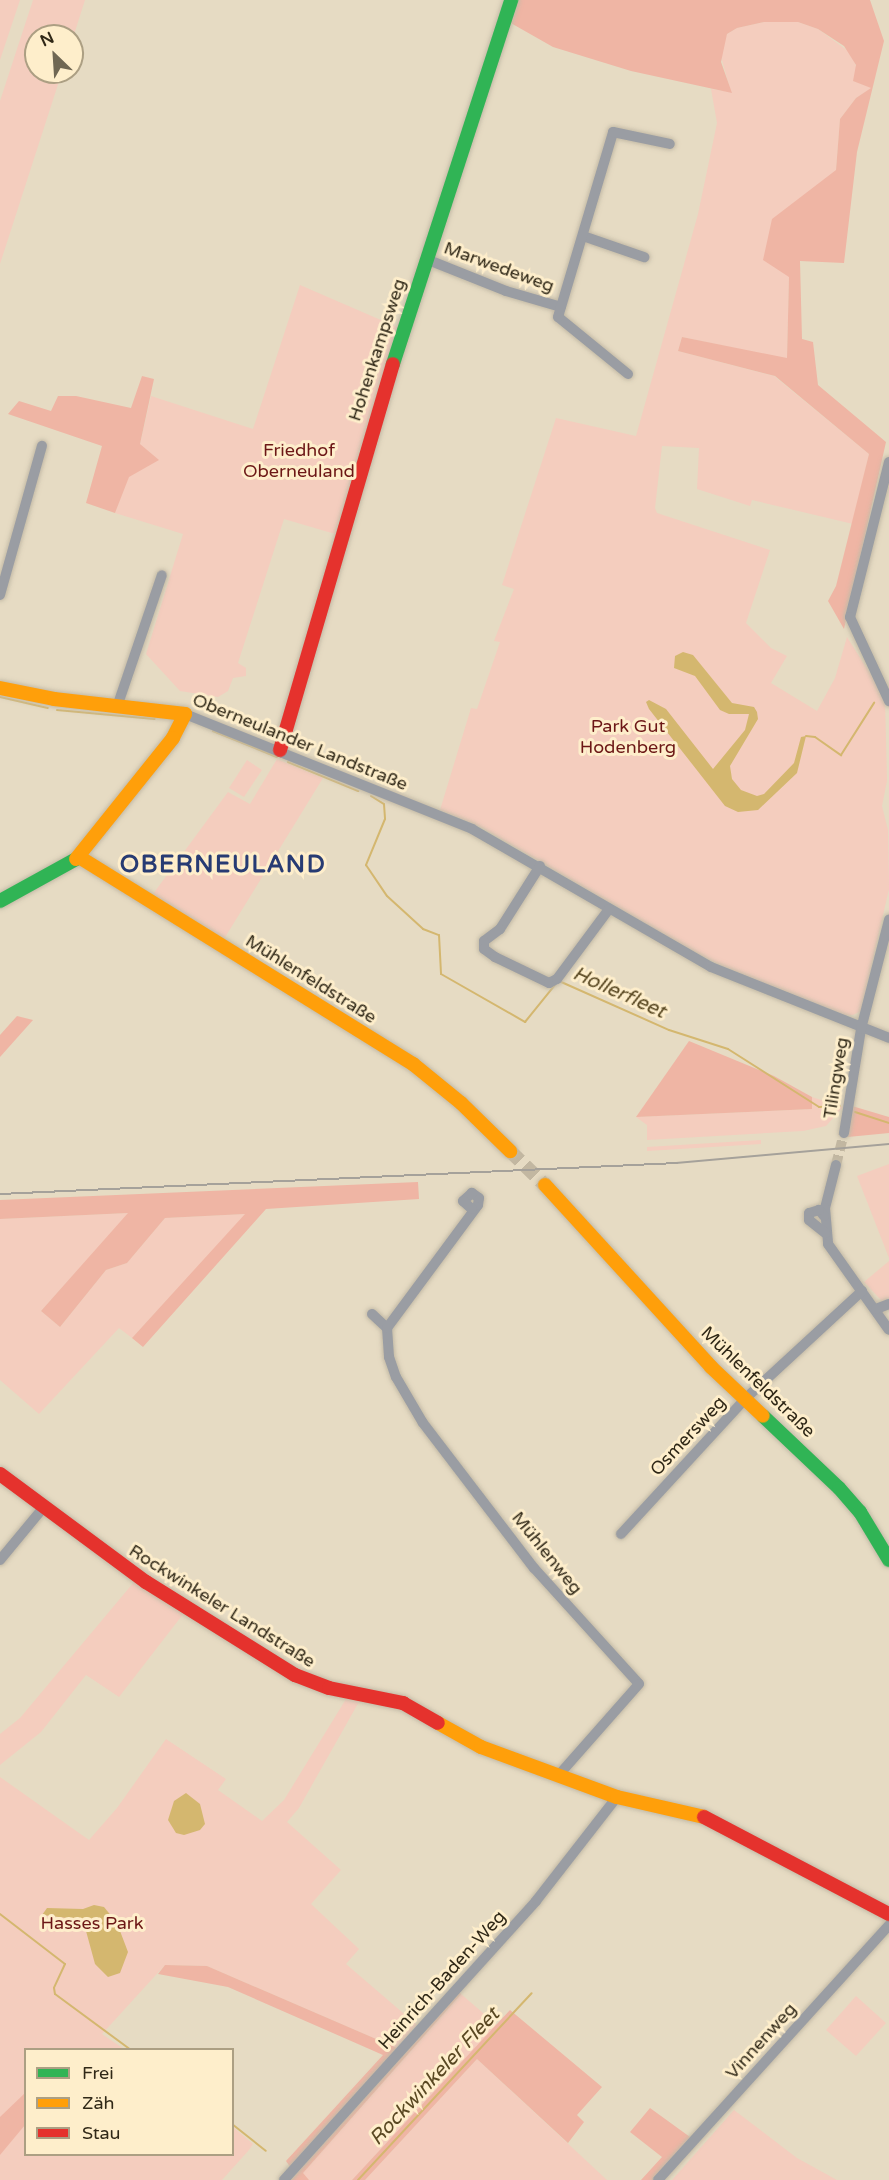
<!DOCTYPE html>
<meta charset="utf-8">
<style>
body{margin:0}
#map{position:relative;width:889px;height:2180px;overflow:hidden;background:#e6dbc3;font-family:"Varela Round",sans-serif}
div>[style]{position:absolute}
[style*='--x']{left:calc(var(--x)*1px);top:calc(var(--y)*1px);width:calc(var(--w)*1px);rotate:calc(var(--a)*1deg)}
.green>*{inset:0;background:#f4cdbe}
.forest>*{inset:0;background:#efb5a4}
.water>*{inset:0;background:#d4b76f}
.stream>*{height:2px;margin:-1px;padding:0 1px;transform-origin:1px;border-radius:1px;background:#d4b76f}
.street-tunnel>*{height:10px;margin-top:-5px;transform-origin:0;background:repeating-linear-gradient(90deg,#c2b7a1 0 10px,transparent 0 15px)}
.secondary-tunnel>*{height:14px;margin-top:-7px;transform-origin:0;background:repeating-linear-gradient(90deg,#c2b7a1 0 14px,transparent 0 21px)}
.roads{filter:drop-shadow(0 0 2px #c3baa6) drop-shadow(0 0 2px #c3baa6)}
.street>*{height:10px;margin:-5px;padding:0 5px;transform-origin:5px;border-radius:5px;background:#9a9da3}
.fast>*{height:14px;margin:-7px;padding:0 7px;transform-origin:7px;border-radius:7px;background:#30b455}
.slow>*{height:14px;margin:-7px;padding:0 7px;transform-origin:7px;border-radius:7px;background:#ff9f0a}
.jam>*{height:14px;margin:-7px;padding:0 7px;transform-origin:7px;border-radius:7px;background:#e5322d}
.rail>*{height:2px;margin:-1px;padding:0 1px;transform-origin:1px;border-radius:1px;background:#a5a19a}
span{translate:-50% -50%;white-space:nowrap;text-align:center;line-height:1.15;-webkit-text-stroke:6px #feeecb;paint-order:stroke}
.street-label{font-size:18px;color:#302817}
.park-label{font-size:18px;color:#6c1716}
.water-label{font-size:20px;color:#594822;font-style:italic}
.district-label{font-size:24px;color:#273b73;font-weight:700;letter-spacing:1.5px}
.legend{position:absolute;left:24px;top:2048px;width:210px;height:108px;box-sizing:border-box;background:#feeecb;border:2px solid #ac9f83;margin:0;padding:8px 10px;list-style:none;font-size:18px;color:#302817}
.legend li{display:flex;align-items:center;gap:12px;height:30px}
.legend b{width:30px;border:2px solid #ac9f83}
.north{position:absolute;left:24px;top:24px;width:60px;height:60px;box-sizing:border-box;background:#feeecb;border:2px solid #ac9f83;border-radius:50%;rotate:335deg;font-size:16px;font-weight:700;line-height:24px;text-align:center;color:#302817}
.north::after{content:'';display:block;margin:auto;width:21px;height:27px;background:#706753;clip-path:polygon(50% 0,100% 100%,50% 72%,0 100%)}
</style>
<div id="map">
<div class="green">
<div style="clip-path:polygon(0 0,20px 0,0 60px)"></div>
<div style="clip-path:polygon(33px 0,85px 0,72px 41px,72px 36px,36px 36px,36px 72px,62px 72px,0 264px,0 101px)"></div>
<div style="clip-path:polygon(764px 22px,798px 22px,818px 29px,852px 54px,858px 73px,854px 81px,872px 88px,856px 98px,840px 119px,836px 170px,789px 277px,787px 359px,682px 337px,678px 351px,774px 376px,869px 454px,853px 524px,752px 500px,750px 506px,697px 489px,699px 448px,662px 446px,655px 508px,657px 513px,770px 550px,746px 623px,771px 648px,787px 656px,771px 683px,817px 711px,835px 678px,847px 637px,885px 697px,887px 781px,882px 806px,888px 830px,889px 889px,861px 1011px,853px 1015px,844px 1015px,737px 973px,692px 951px,481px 827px,440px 810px,471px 708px,477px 709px,500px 642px,494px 641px,514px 589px,502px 585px,556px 418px,636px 436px,698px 214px,717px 123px,711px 89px,731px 92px,720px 53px,727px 34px,737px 28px)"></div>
<div style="clip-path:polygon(300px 285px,397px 327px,335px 534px,284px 519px,238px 663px,246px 668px,246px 676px,233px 678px,228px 691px,218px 697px,180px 691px,146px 654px,183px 534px,115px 513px,140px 444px,151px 396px,253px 429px)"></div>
<div style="clip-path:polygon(277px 759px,323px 778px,224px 939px,153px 894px,228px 792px,250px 804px)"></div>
<div style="clip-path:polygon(247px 760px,262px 770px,244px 797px,229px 788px)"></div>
<div style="clip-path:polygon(812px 1097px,843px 1107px,826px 1126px,803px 1131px,647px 1140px,647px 1125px,636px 1117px,812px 1109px)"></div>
<div style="clip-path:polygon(761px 1140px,761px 1144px,647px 1151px,647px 1147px)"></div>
<div style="clip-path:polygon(889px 1164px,889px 1258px,857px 1176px)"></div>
<div style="clip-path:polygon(129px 1213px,41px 1311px,60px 1327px,106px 1270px,127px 1263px,165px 1218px,246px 1214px,132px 1338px,119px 1328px,39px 1414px,0 1380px,0 1219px)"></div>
<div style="clip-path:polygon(889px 1261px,889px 1298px,882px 1301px,864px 1282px)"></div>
<div style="clip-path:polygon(134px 1582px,184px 1613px,119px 1697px,86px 1675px,41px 1732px,0 1765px,0 1734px,20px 1718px)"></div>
<div style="clip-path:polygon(346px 1699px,360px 1700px,299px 1808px,287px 1822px,341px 1870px,311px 1904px,359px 1949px,346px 1964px,417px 2025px,397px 2048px,207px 1966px,165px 1965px,102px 2034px,124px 2049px,26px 2050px,26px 2154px,232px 2154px,233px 2127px,253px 2144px,249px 2150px,222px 2180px,0 2180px,0 1777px,89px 1840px,117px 1808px,166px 1739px,226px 1779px,218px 1790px,262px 1821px,284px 1800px)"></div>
<div style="clip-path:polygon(461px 1994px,497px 2025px,352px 2180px,309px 2180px,302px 2174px)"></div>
<div style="clip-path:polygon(856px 1996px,886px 2023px,856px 2056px,826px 2030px)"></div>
<div style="clip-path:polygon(477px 2059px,607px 2180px,365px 2180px)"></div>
<div style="clip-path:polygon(734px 2110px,797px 2158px,837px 2180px,672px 2180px)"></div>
</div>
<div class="forest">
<div style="clip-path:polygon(516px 0,870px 0,884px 41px,857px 152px,844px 263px,800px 261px,802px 339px,813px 342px,818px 385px,886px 442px,844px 629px,828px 601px,836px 586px,869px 454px,775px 376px,678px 351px,682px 337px,787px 358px,789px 277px,763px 260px,772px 219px,836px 170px,840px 119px,856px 98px,871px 88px,853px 81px,856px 65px,844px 46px,818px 29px,798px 22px,764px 22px,737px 28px,727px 34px,721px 62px,732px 93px,631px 71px,553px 47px,509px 22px)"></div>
<div style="clip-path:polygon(142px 376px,154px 379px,140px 444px,159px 460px,129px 477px,115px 513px,86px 503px,102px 446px,8px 414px,19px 401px,51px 411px,58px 396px,76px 396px,131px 408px)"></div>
<div style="clip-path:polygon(17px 1016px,33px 1020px,0 1057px,0 1035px)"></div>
<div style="clip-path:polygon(689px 1041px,774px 1076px,812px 1097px,812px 1109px,636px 1117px)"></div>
<div style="clip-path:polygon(852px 1106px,889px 1117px,889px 1133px,848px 1137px)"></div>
<div style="clip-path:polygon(418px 1182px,419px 1199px,266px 1209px,143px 1347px,132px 1338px,245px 1214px,165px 1218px,127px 1263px,106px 1270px,60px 1327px,41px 1311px,128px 1213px,0 1219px,0 1200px)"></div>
<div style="clip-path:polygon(165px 1965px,207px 1966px,397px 2048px,291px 2168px,286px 2161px,383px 2055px,228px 1987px,158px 1974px)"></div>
<div style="clip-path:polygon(459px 1992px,461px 1994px,303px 2173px,309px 2180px,291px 2180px)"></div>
<div style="clip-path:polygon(510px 2010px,602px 2087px,577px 2115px,584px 2122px,568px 2143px,477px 2059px,365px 2180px,352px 2180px)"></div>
<div style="clip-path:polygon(25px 2093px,25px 2125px,0 2155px,0 2117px)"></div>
<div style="clip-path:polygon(650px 2108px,690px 2137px,653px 2180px,641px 2180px,662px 2157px,630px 2132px)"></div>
</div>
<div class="water">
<div style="clip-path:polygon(683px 652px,693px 655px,732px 703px,754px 707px,757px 712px,758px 719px,730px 766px,732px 779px,741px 790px,757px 796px,764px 794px,794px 763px,801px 737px,806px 736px,797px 773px,758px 810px,738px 812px,725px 806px,649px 709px,646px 702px,649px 700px,666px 709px,713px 769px,745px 730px,749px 714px,729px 714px,720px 710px,695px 676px,674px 668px,675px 656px)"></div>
<div style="clip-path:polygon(186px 1793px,200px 1804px,205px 1824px,200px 1830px,184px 1835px,176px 1833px,168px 1820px,174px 1801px)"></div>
<div style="clip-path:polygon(94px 1905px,104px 1907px,117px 1923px,128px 1952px,120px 1973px,108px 1977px,95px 1964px,83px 1920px,42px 1915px,47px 1908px,83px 1909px)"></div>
</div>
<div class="stream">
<div style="--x:0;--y:697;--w:49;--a:12.9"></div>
<div style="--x:57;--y:710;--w:98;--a:5.2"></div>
<div style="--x:213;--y:731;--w:69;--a:22.1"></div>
<div style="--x:806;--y:736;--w:9;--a:6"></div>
<div style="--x:815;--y:737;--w:32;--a:35"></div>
<div style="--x:841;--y:755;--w:62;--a:-57.6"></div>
<div style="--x:288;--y:762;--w:76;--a:22.5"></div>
<div style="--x:371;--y:796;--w:15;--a:32"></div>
<div style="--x:384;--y:804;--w:15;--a:86"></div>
<div style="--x:385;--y:819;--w:50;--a:112.4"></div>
<div style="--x:366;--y:865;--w:37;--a:56"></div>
<div style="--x:387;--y:896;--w:49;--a:42.5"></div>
<div style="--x:423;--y:929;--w:17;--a:21"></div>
<div style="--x:439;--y:935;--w:39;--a:87"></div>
<div style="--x:441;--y:974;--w:97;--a:29.7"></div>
<div style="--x:525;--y:1022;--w:48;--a:-51"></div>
<div style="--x:559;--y:981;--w:120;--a:24"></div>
<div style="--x:669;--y:1030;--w:62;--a:17.9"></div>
<div style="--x:728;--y:1049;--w:108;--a:32.5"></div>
<div style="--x:819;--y:1107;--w:21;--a:-3"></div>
<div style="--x:855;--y:1112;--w:36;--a:18"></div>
<div style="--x:0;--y:1914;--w:82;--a:37.6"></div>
<div style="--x:65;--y:1964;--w:26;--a:115"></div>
<div style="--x:54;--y:1988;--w:6;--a:81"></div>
<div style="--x:55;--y:1994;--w:94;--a:36.4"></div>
<div style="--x:232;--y:2124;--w:43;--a:38.5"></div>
<div style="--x:358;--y:2180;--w:255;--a:-47.1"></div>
</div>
<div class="street-tunnel">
<div style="--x:836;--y:1165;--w:33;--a:-76"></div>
</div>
<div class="secondary-tunnel">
<div style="--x:510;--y:1151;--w:49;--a:44.2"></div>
</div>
<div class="roads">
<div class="street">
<div style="--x:583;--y:236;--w:65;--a:19"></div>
<div style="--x:426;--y:259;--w:86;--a:21.8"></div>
<div style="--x:506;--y:291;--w:57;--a:16.2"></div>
<div style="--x:628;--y:374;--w:90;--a:-140.8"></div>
<div style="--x:558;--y:317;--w:193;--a:-73.4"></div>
<div style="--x:613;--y:132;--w:58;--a:11.9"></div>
<div style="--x:889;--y:462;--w:160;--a:104.1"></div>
<div style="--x:850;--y:617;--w:93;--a:65.1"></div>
<div style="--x:0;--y:595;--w:155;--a:-74.3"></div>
<div style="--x:117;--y:707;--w:139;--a:-71.2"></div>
<div style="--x:185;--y:714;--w:309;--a:21.8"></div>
<div style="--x:472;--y:829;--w:276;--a:30"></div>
<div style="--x:711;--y:967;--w:192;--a:21.7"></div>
<div style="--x:540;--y:866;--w:75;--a:122.4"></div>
<div style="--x:500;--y:929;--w:20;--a:143"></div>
<div style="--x:484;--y:941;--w:8;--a:90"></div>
<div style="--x:484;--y:949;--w:14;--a:36"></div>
<div style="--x:495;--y:957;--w:60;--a:25.7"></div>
<div style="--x:549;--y:983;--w:9;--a:-27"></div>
<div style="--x:557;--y:979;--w:87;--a:-53.4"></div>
<div style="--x:844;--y:1133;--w:105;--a:-80.7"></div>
<div style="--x:861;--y:1029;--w:113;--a:-75.6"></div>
<div style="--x:836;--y:1165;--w:44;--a:104.3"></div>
<div style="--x:825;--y:1208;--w:36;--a:85"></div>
<div style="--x:828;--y:1244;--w:105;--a:54.7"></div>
<div style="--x:824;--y:1216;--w:8;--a:-130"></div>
<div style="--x:819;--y:1210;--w:10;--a:163"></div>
<div style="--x:809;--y:1213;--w:7;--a:90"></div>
<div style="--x:809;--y:1220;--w:21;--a:39"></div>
<div style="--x:876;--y:1309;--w:14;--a:-21"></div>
<div style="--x:372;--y:1314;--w:21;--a:43"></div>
<div style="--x:387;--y:1328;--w:29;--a:86"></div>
<div style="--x:389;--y:1357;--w:21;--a:71"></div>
<div style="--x:396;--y:1377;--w:53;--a:59.6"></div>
<div style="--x:423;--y:1423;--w:183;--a:52.6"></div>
<div style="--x:534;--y:1568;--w:156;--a:47.8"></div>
<div style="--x:639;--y:1684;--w:123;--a:131.4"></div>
<div style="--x:387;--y:1328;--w:153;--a:-53.5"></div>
<div style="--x:478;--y:1205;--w:7;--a:-82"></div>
<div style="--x:479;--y:1198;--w:9;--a:-144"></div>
<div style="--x:472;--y:1193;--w:12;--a:138"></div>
<div style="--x:463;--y:1201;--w:12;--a:42"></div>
<div style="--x:621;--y:1534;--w:185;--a:-47.4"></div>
<div style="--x:746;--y:1398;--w:158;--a:-42.7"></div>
<div style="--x:0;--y:1560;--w:67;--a:-50.4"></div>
<div style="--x:284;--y:2180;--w:376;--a:-47.9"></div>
<div style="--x:536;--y:1901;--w:132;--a:-52.1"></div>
<div style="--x:658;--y:2180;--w:344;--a:-47.8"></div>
</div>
<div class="fast">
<div style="--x:393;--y:364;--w:383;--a:-72"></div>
<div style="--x:0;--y:901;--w:87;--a:-28.9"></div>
<div style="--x:763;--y:1416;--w:105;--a:43.5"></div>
<div style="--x:839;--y:1488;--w:32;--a:49"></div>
<div style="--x:860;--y:1512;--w:56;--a:58.9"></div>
</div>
<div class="slow">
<div style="--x:0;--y:688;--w:55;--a:11.5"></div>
<div style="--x:54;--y:699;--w:132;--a:6.5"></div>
<div style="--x:185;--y:714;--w:27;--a:117"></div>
<div style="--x:173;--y:738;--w:155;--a:128.7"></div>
<div style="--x:79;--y:857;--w:393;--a:31.8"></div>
<div style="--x:413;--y:1064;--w:62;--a:39.1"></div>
<div style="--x:461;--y:1103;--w:69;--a:44.4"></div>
<div style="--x:545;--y:1185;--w:246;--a:47.6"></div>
<div style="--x:711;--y:1367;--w:71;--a:43.3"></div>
<div style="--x:438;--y:1723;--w:49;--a:29.2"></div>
<div style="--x:481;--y:1747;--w:145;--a:20.2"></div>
<div style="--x:617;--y:1797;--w:89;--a:12.9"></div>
</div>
<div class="jam">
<div style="--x:280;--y:750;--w:402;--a:-73.7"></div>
<div style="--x:0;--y:1474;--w:182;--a:36.5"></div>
<div style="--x:146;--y:1582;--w:176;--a:32"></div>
<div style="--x:295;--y:1675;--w:36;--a:21"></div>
<div style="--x:329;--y:1688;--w:76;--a:11.5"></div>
<div style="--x:403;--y:1703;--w:40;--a:29.7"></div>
<div style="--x:704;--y:1817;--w:209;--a:27.7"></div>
</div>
</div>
<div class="rail">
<div style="--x:0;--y:1194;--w:678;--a:-2.62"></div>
<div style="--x:677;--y:1163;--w:213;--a:-5.1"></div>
</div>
<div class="street-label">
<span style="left:499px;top:267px;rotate:20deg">Marwedeweg</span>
<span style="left:377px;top:350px;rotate:-72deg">Hohenkampsweg</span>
<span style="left:300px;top:742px;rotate:22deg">Oberneulander Landstraße</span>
<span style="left:311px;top:979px;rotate:32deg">Mühlenfeldstraße</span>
<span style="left:836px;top:1078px;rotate:-81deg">Tilingweg</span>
<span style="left:758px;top:1382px;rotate:44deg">Mühlenfeldstraße</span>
<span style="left:688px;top:1436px;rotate:-47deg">Osmersweg</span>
<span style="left:547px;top:1553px;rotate:51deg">Mühlenweg</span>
<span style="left:222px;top:1606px;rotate:32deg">Rockwinkeler Landstraße</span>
<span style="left:442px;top:1980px;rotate:-48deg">Heinrich-Baden-Weg</span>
<span style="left:761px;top:2041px;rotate:-48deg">Vinnenweg</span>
</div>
<div class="park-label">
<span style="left:299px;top:461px">Friedhof<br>Oberneuland</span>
<span style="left:628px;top:737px">Park Gut<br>Hodenberg</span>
<span style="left:92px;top:1923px">Hasses Park</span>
</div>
<div class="water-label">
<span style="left:619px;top:993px;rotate:24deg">Hollerfleet</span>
<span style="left:435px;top:2077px;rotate:-47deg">Rockwinkeler Fleet</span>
</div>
<div class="district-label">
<span style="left:223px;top:865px">OBERNEULAND</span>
</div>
<ul class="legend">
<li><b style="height:8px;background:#30b455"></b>Frei</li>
<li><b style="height:8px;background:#ff9f0a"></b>Zäh</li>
<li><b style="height:8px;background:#e5322d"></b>Stau</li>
</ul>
<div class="north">N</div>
</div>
